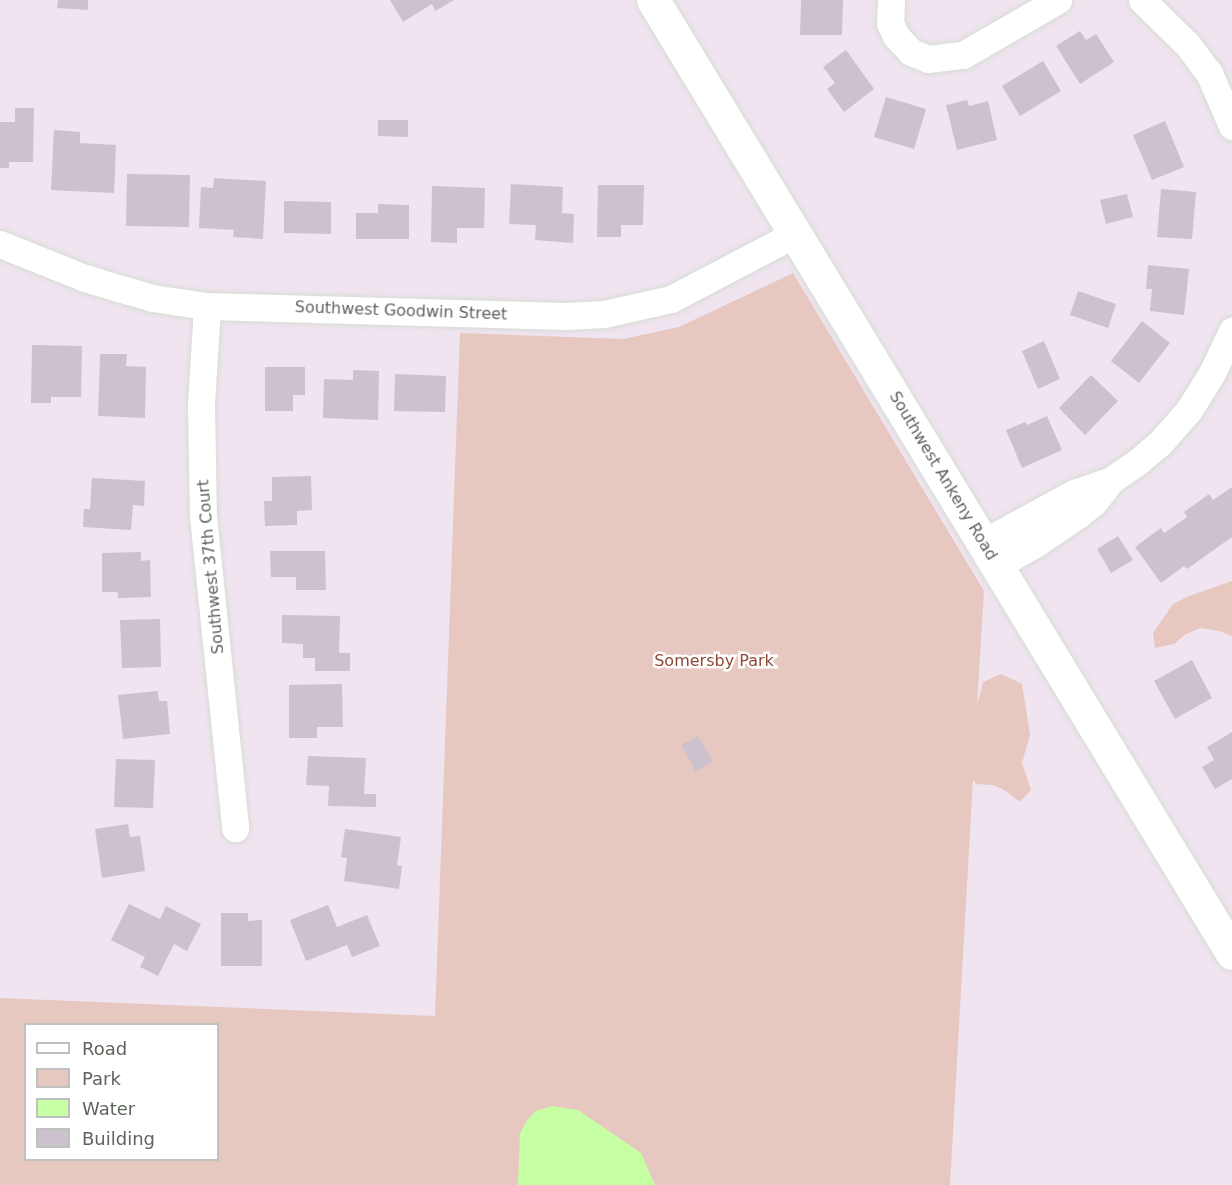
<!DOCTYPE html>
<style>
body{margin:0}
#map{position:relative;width:1232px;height:1185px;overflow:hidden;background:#efe4ef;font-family:"DejaVu Sans",sans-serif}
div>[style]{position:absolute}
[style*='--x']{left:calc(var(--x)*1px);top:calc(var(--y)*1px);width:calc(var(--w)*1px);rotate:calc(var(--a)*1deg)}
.green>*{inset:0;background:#e7c8c0}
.water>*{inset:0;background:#c6ffa4}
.building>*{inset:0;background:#cbc2cd}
.roads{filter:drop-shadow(0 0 2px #d6dcd5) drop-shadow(0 0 2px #d6dcd5)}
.minor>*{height:27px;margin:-13.5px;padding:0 13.5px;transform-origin:13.5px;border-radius:13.5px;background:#fff}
.tertiary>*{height:33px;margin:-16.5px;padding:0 16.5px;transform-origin:16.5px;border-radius:16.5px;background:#fff}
span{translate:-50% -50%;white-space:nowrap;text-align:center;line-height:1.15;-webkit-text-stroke:5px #fff;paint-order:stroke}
.street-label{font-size:16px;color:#5e655c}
.park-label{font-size:16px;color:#8b4a35}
.legend{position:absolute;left:24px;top:1023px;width:195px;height:138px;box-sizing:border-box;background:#fff;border:2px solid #bfc1be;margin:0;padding:8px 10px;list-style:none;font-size:18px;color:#5e655c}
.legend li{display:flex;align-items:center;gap:12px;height:30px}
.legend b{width:30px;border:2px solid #bfc1be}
</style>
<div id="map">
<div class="green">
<div style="clip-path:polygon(evenodd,793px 273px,984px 591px,977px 706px,983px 682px,1001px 674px,1022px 684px,1030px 735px,1022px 763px,1031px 790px,1020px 802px,1004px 790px,993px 785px,976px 784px,973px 779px,950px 1185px,0 1185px,0 998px,435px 1016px,460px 333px,623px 339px,679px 327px,793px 273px,26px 1024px,218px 1024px,218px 1160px,26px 1160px,26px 1024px)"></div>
<div style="clip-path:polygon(1232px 581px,1232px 636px,1219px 631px,1201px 628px,1186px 634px,1174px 644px,1155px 648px,1153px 633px,1173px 604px,1189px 596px)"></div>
</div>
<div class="water">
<div style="clip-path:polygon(552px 1106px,578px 1110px,641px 1153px,655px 1185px,518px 1185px,520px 1134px,527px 1120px,536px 1111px)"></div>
</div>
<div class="building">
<div style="clip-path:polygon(58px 0,88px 0,88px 10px,57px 8px)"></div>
<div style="clip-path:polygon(390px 0,454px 0,435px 11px,432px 4px,403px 22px)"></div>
<div style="clip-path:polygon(801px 0,843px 0,842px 35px,800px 35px)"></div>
<div style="clip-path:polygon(1080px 31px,1086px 40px,1096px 34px,1114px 62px,1080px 84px,1056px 46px)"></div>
<div style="clip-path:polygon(846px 50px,874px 89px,844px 112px,827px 89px,835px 83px,823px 67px)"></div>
<div style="clip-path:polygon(1043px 61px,1061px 91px,1020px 116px,1002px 86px)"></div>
<div style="clip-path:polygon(886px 97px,926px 109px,914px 149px,874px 137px)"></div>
<div style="clip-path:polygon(967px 100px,969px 106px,988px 101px,997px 140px,957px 150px,946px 105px)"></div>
<div style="clip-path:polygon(15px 108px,34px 108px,33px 162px,9px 162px,9px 168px,0 168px,0 122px,15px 122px)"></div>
<div style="clip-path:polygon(378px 120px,408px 120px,408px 137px,378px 136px)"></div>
<div style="clip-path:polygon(1165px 121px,1184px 167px,1152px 180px,1133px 135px)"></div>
<div style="clip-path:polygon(54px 130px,80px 132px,80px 143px,116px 145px,114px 193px,51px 190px)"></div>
<div style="clip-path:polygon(127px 174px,190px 175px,189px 227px,126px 226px)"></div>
<div style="clip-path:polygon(214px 178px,266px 181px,263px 239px,233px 237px,234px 230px,199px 228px,201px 187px,213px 188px)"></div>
<div style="clip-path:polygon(511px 184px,563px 187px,562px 213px,574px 214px,573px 243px,535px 240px,536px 225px,509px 224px)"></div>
<div style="clip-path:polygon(598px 185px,644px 185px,643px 225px,621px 225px,621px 237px,597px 237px)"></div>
<div style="clip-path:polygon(432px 186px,485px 188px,484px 228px,457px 228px,457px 243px,431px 242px)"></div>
<div style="clip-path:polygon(1161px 189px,1196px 192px,1192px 239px,1157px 237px)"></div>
<div style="clip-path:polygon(1127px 194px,1133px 217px,1106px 224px,1100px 200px)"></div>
<div style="clip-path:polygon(284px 201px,331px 202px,331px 234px,284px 233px)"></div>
<div style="clip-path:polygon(378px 204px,409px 205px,409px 239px,356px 239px,356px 213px,378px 213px)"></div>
<div style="clip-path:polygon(1148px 265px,1189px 269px,1184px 315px,1150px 311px,1152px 289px,1146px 289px)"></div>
<div style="clip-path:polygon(1078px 291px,1116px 304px,1108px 328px,1070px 315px)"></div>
<div style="clip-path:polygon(1142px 321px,1170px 343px,1139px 383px,1111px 361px)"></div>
<div style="clip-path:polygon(1044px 341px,1060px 379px,1038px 389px,1022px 351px)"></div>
<div style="clip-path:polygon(32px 345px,82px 346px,81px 397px,51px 397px,51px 403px,31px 403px)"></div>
<div style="clip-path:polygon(100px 354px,127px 354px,126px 366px,146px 367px,145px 418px,98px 416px)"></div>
<div style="clip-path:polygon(265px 367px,305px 367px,305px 395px,293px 395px,293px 411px,265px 411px)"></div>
<div style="clip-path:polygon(353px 370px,379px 371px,378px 420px,323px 418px,324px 379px,353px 380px)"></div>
<div style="clip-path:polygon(395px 374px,446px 376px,445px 412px,394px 411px)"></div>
<div style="clip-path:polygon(1091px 375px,1118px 401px,1085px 435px,1059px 408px)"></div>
<div style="clip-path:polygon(1047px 416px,1062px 450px,1022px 468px,1006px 430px,1025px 422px,1027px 425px)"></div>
<div style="clip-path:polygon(311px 476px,312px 510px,297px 511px,297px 525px,265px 526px,264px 501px,272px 501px,272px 477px)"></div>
<div style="clip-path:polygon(92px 478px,145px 481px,144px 506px,133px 505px,131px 530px,83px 527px,84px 509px,90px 509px)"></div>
<div style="clip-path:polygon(1232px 487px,1232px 537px,1187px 569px,1184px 566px,1161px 583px,1135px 547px,1161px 528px,1164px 533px,1187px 517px,1184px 512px,1209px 494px,1213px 500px)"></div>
<div style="clip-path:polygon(1118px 536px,1133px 560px,1111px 573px,1097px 549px)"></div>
<div style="clip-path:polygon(270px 551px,325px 551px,326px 590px,296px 590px,296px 577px,271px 577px)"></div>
<div style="clip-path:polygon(141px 552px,141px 561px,150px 560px,151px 597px,118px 598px,118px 592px,102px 592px,102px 553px)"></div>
<div style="clip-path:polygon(282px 615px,340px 616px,339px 653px,350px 653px,350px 671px,315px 671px,315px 658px,303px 658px,303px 644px,282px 643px)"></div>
<div style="clip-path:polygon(160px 619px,161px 667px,122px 668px,120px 620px)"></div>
<div style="clip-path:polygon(1192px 660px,1212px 698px,1175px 719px,1154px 681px)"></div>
<div style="clip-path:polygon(342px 684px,343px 727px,317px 727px,317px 738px,289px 738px,289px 685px)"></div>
<div style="clip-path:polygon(158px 691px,159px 701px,167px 701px,170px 734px,123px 739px,118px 695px)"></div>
<div style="clip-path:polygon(1232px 732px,1232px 779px,1215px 789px,1202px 767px,1214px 760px,1207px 747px)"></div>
<div style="clip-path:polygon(698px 736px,713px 761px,696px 772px,681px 745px)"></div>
<div style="clip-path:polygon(308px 756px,366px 758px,364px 794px,376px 794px,376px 807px,328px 806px,329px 786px,306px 785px)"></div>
<div style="clip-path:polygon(116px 759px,155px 760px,153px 808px,114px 807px)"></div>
<div style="clip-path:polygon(128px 824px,130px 837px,140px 836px,145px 871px,102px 878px,95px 829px)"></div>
<div style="clip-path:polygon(345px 829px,401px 837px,397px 865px,402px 866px,399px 889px,344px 881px,347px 858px,341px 857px)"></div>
<div style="clip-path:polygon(129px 904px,160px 919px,166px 906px,201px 924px,187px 951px,174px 944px,158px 976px,140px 967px,145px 957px,111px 940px)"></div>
<div style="clip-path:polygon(328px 905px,337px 927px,367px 915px,380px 946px,352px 957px,347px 945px,306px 961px,290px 920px)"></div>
<div style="clip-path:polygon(221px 913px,248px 913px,248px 921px,262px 920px,262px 966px,221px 966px)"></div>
</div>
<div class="roads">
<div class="minor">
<div style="--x:891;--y:0;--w:23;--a:92"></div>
<div style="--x:890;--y:23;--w:14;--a:65"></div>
<div style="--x:896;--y:36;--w:22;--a:47"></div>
<div style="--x:911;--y:52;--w:18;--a:22"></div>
<div style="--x:928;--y:59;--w:35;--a:-7"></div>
<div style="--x:963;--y:55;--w:110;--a:-30.1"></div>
<div style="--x:1142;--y:0;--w:63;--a:44.4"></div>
<div style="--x:1187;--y:44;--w:36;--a:53"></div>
<div style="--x:1209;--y:73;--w:58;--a:66.5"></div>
<div style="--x:0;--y:244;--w:92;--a:21.8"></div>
<div style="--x:85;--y:278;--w:34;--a:17"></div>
<div style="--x:118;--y:288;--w:35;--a:16"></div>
<div style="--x:152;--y:298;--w:56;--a:8.3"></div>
<div style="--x:207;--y:306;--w:359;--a:1.6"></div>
<div style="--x:566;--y:316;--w:38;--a:-3"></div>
<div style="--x:604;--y:314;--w:69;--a:-12.6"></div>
<div style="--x:671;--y:299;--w:140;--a:-27.7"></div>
<div style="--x:207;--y:306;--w:99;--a:93.5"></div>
<div style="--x:201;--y:405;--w:111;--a:89"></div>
<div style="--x:203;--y:516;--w:314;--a:84.1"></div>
<div style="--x:984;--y:542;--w:102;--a:-28.6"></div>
<div style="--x:1074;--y:493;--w:39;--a:-19"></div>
<div style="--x:1111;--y:480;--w:30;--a:-34"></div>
<div style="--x:1136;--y:463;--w:31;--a:-40"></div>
<div style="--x:1160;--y:443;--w:44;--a:-48.7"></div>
<div style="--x:1189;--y:410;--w:44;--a:-58.1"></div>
<div style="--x:1212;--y:373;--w:47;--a:-64.5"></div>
<div style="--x:998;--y:565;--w:43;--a:-29.6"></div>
<div style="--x:1035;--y:544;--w:52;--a:-34"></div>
<div style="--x:1078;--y:515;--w:19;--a:-39"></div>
<div style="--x:1093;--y:503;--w:26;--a:-51"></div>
</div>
<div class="tertiary">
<div style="--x:653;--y:0;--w:1115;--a:58.72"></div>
</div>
</div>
<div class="street-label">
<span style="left:401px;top:311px;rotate:2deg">Southwest Goodwin Street</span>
<span style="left:943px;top:476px;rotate:59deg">Southwest Ankeny Road</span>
<span style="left:211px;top:567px;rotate:-95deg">Southwest 37th Court</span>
</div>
<div class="park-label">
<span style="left:714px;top:661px">Somersby Park</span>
</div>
<ul class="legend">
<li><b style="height:8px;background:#fff"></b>Road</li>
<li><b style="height:16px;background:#e7c8c0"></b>Park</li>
<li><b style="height:16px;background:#c6ffa4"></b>Water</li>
<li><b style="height:16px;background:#cbc2cd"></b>Building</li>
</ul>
</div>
